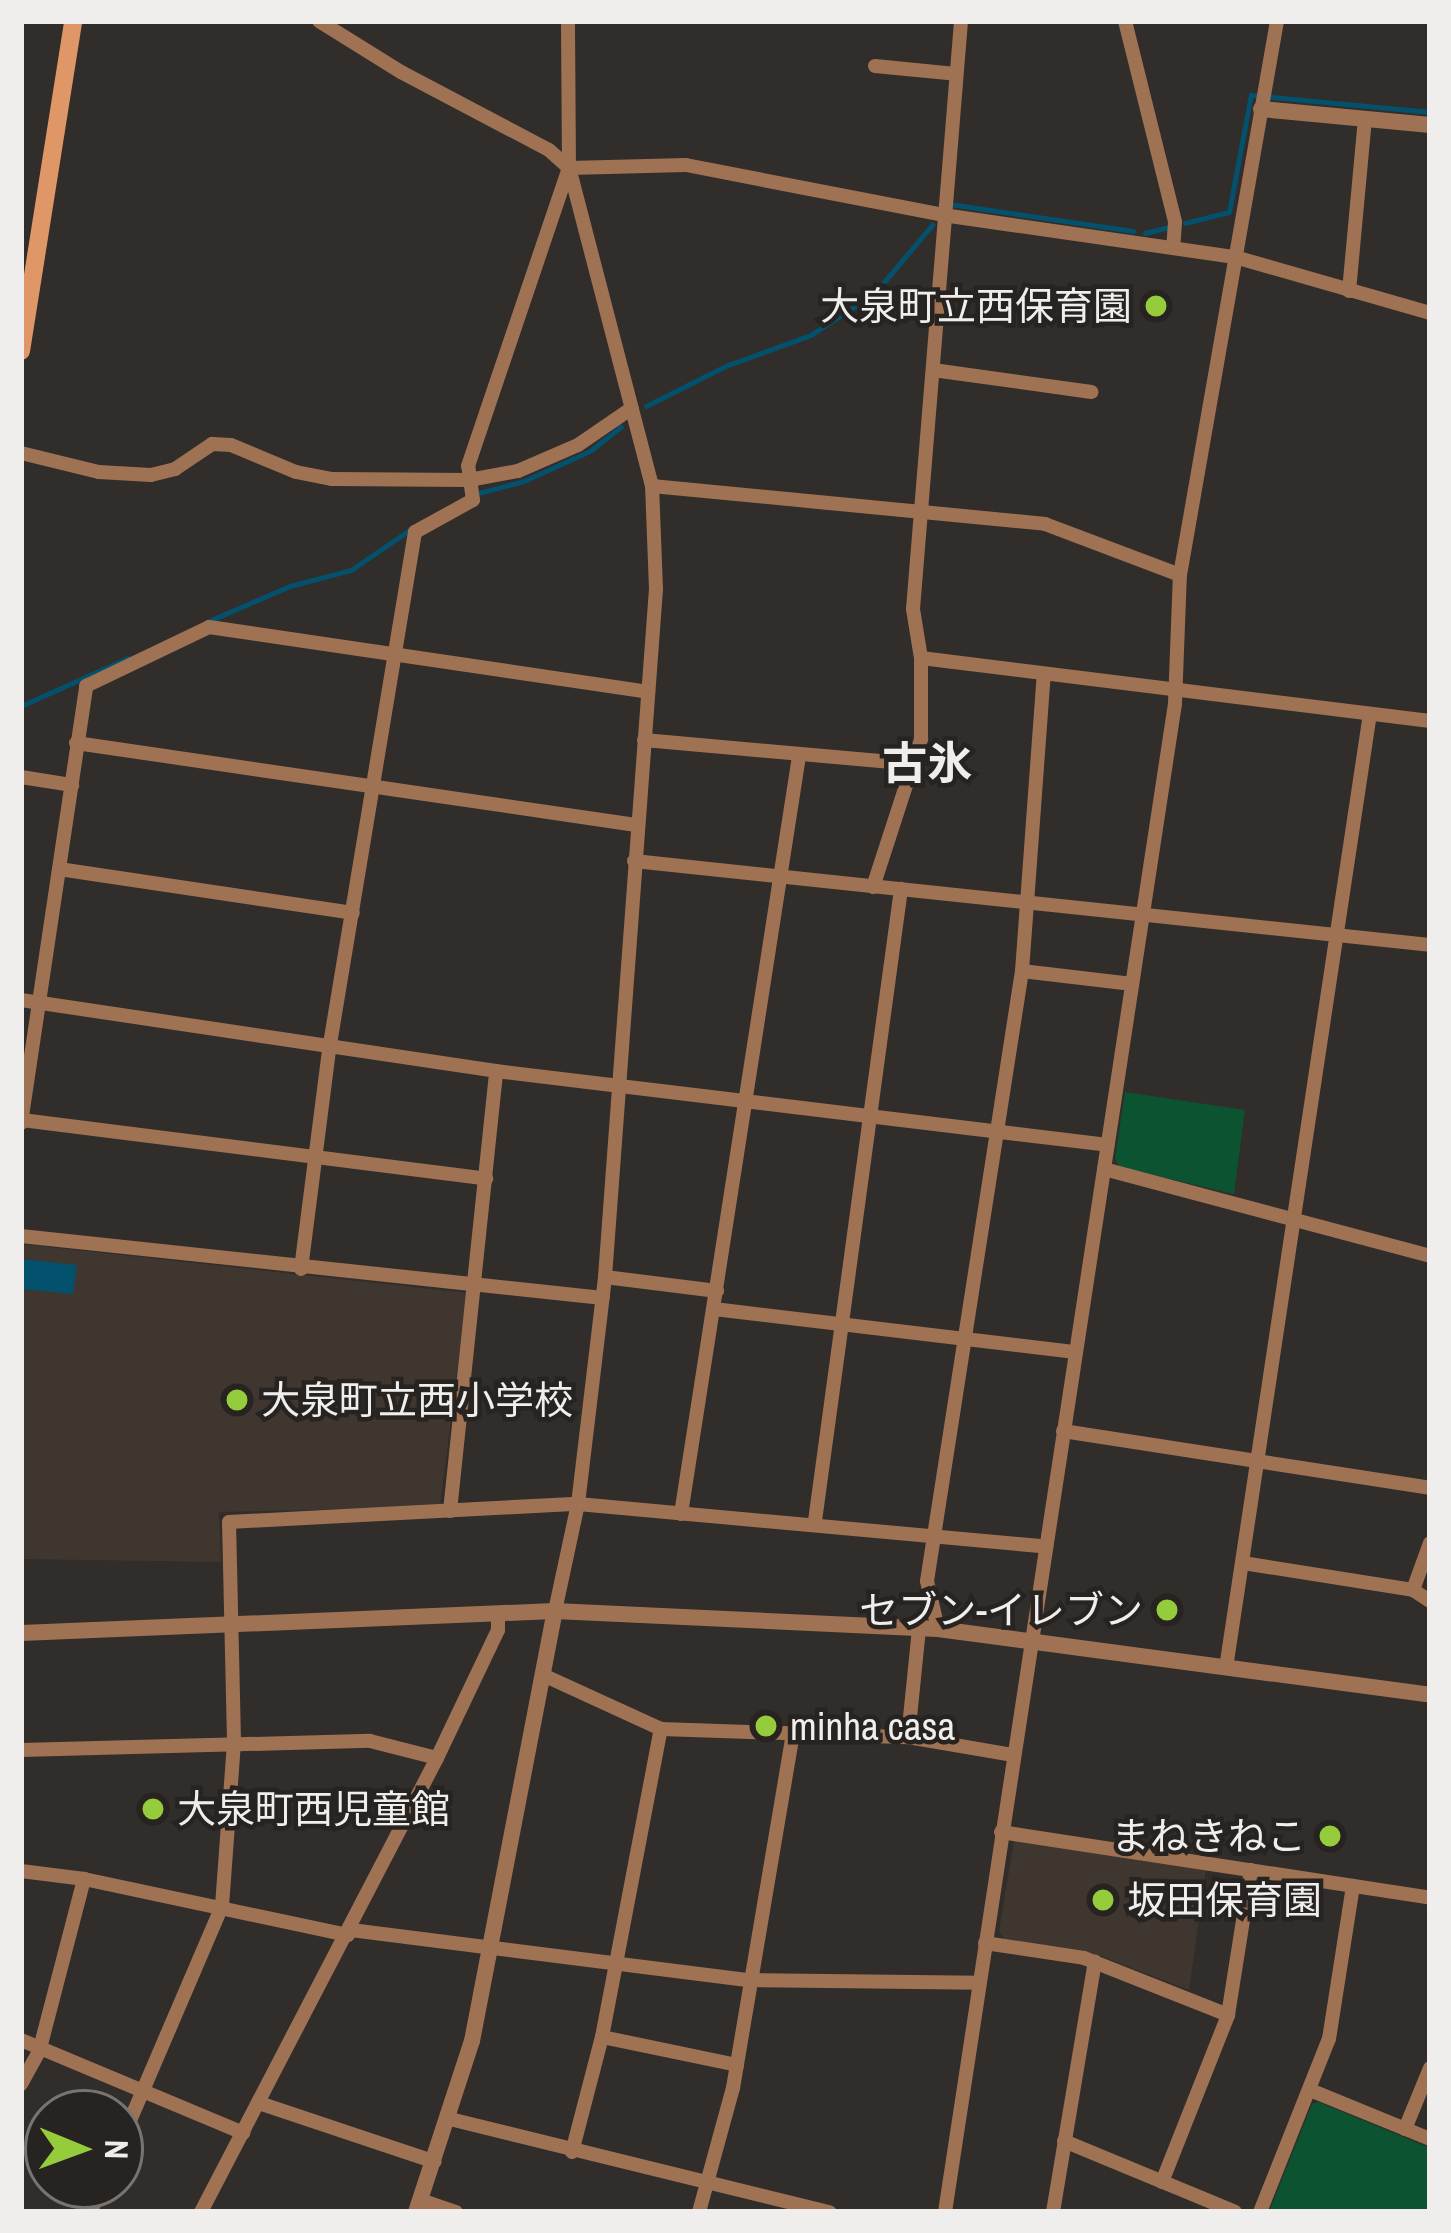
<!DOCTYPE html>
<meta charset="utf-8">
<style>
body{margin:0}
#map{position:relative;width:1451px;height:2233px;overflow:hidden;background:#302d2a;font-family:"Archivo Narrow","Noto Sans JP",sans-serif}
div>[style]{position:absolute}
[style*='--x']{left:calc(var(--x)*1px);top:calc(var(--y)*1px);width:calc(var(--w)*1px);rotate:calc(var(--a)*1deg)}
.built>*{inset:0;background:#3f3630}
.green>*{inset:0;background:#0c5332}
.water>*{inset:0;background:#03516c}
.stream>*{height:4.5px;margin:-2.25px;padding:0 2.25px;transform-origin:2.25px;border-radius:2.25px;background:#03516c}
.minor>*{height:14px;margin:-7px;padding:0 7px;transform-origin:7px;border-radius:7px;background:#9f7254}
.tertiary>*{height:16px;margin:-8px;padding:0 8px;transform-origin:8px;border-radius:8px;background:#9f7254}
.secondary>*{height:18px;margin:-9px;padding:0 9px;transform-origin:9px;border-radius:9px;background:#e09767}
.dots>*{width:33px;height:33px;translate:-50% -50%;box-sizing:border-box;border:6px solid #262320;border-radius:50%}
span{translate:-50% -50%;white-space:nowrap;text-align:center;line-height:1.15;-webkit-text-stroke:9px #262320;paint-order:stroke}
.poi-label{font-size:39px;color:#f0eeed}
.right{translate:-100% -50%;text-align:right}
.left{translate:0 -50%;text-align:left}
.quarter-label{font-size:45px;color:#f0eeed;font-weight:700}
.frame{position:absolute;inset:0;border:24px solid #f0eeed;pointer-events:none}
.north{position:absolute;left:24px;top:2089px;width:120px;height:120px;box-sizing:border-box;background:#262320;border:3px solid #777472;border-radius:50%;rotate:91deg;font-size:33px;font-weight:700;line-height:48px;text-align:center;color:#f0eeed}
.north::after{content:'';display:block;margin:auto;width:42px;height:54px;background:#95cc3b;clip-path:polygon(50% 0,100% 100%,50% 72%,0 100%)}
</style>
<div id="map">
<div class="built">
<div style="clip-path:polygon(21px 1244px,467px 1293px,440px 1507px,219px 1512px,221px 1562px,21px 1559px)"></div>
<div style="clip-path:polygon(1014px 1841px,1206px 1869px,1189px 1990px,1098px 1955px,1005px 1940px,999px 1931px)"></div>
</div>
<div class="green">
<div style="clip-path:polygon(1125px 1092px,1245px 1110px,1234px 1194px,1119px 1167px,1115px 1158px)"></div>
<div style="clip-path:polygon(1318px 2102px,1430px 2148px,1430px 2212px,1269px 2212px,1312px 2104px)"></div>
</div>
<div class="water">
<div style="clip-path:polygon(21px 1259px,77px 1265px,73px 1294px,21px 1289px)"></div>
</div>
<div class="stream">
<div style="--x:949;--y:204;--w:186;--a:8.3"></div>
<div style="--x:1185;--y:223;--w:45;--a:-14"></div>
<div style="--x:1229;--y:212;--w:119;--a:-79.4"></div>
<div style="--x:1251;--y:95;--w:180;--a:5.4"></div>
<div style="--x:1145;--y:233;--w:25;--a:-14"></div>
<div style="--x:646;--y:406;--w:92;--a:-26.6"></div>
<div style="--x:728;--y:365;--w:88;--a:-19.9"></div>
<div style="--x:811;--y:335;--w:77;--a:-33.3"></div>
<div style="--x:875;--y:293;--w:89;--a:-50"></div>
<div style="--x:475;--y:494;--w:51;--a:-14.9"></div>
<div style="--x:524;--y:481;--w:72;--a:-24.4"></div>
<div style="--x:590;--y:451;--w:39;--a:-38"></div>
<div style="--x:209;--y:621;--w:88;--a:-23.4"></div>
<div style="--x:290;--y:586;--w:63;--a:-14.7"></div>
<div style="--x:351;--y:570;--w:76;--a:-34.3"></div>
<div style="--x:21;--y:706;--w:117;--a:-24.2"></div>
</div>
<div class="minor">
<div style="--x:319;--y:21;--w:97;--a:31.9"></div>
<div style="--x:401;--y:72;--w:167;--a:27.8"></div>
<div style="--x:549;--y:150;--w:27;--a:42"></div>
<div style="--x:569;--y:168;--w:117;--a:-1.5"></div>
<div style="--x:686;--y:165;--w:262;--a:11"></div>
<div style="--x:943;--y:215;--w:295;--a:8.2"></div>
<div style="--x:1235;--y:257;--w:203;--a:16"></div>
<div style="--x:1125;--y:21;--w:207;--a:76"></div>
<div style="--x:1175;--y:222;--w:26;--a:94"></div>
<div style="--x:875;--y:66;--w:81;--a:5.6"></div>
<div style="--x:1349;--y:291;--w:172;--a:-84.7"></div>
<div style="--x:933;--y:370;--w:160;--a:7.9"></div>
<div style="--x:21;--y:453;--w:80;--a:13.7"></div>
<div style="--x:99;--y:472;--w:52;--a:3.3"></div>
<div style="--x:151;--y:475;--w:25;--a:-14"></div>
<div style="--x:175;--y:469;--w:45;--a:-34"></div>
<div style="--x:212;--y:444;--w:19;--a:3"></div>
<div style="--x:231;--y:445;--w:70;--a:22.6"></div>
<div style="--x:296;--y:472;--w:37;--a:11"></div>
<div style="--x:332;--y:479;--w:137;--a:0.4"></div>
<div style="--x:469;--y:480;--w:50;--a:-10.4"></div>
<div style="--x:518;--y:471;--w:65;--a:-23.4"></div>
<div style="--x:578;--y:445;--w:65;--a:-34.4"></div>
<div style="--x:652;--y:486;--w:395;--a:5.5"></div>
<div style="--x:1045;--y:524;--w:144;--a:20.7"></div>
<div style="--x:921;--y:658;--w:513;--a:7.06"></div>
<div style="--x:644;--y:740;--w:271;--a:5.1"></div>
<div style="--x:76;--y:743;--w:566;--a:8.33"></div>
<div style="--x:21;--y:777;--w:52;--a:8.9"></div>
<div style="--x:634;--y:861;--w:800;--a:6.02"></div>
<div style="--x:59;--y:869;--w:297;--a:8.5"></div>
<div style="--x:873;--y:887;--w:156;--a:-72"></div>
<div style="--x:921;--y:739;--w:81;--a:-90"></div>
<div style="--x:921;--y:658;--w:50;--a:-99.3"></div>
<div style="--x:913;--y:609;--w:590;--a:-85.33"></div>
<div style="--x:1022;--y:971;--w:111;--a:6.7"></div>
<div style="--x:21;--y:1000;--w:480;--a:8.5"></div>
<div style="--x:496;--y:1071;--w:616;--a:6.89"></div>
<div style="--x:22;--y:1120;--w:468;--a:7.2"></div>
<div style="--x:21;--y:1123;--w:442;--a:-81.5"></div>
<div style="--x:86;--y:686;--w:136;--a:-25.6"></div>
<div style="--x:209;--y:627;--w:444;--a:8.4"></div>
<div style="--x:1104;--y:1169;--w:337;--a:14.9"></div>
<div style="--x:21;--y:1236;--w:585;--a:6.08"></div>
<div style="--x:301;--y:1269;--w:227;--a:-82.7"></div>
<div style="--x:330;--y:1044;--w:519;--a:-80.57"></div>
<div style="--x:415;--y:532;--w:66;--a:-28.9"></div>
<div style="--x:473;--y:500;--w:34;--a:-98"></div>
<div style="--x:468;--y:466;--w:315;--a:-71.3"></div>
<div style="--x:605;--y:1277;--w:113;--a:7.1"></div>
<div style="--x:714;--y:1309;--w:364;--a:6.8"></div>
<div style="--x:1063;--y:1431;--w:371;--a:8.8"></div>
<div style="--x:450;--y:1511;--w:442;--a:-84"></div>
<div style="--x:681;--y:1514;--w:767;--a:-81.15"></div>
<div style="--x:815;--y:1521;--w:638;--a:-82.25"></div>
<div style="--x:1243;--y:1563;--w:172;--a:9"></div>
<div style="--x:1413;--y:1590;--w:20;--a:33"></div>
<div style="--x:1413;--y:1590;--w:50;--a:-70.1"></div>
<div style="--x:555;--y:1611;--w:109;--a:-77.9"></div>
<div style="--x:578;--y:1504;--w:229;--a:-83.2"></div>
<div style="--x:605;--y:1277;--w:690;--a:-85.76"></div>
<div style="--x:656;--y:589;--w:103;--a:-92.2"></div>
<div style="--x:652;--y:486;--w:329;--a:-104.6"></div>
<div style="--x:569;--y:168;--w:147;--a:-90.4"></div>
<div style="--x:938;--y:1629;--w:49;--a:-102.9"></div>
<div style="--x:927;--y:1581;--w:617;--a:-81.15"></div>
<div style="--x:1022;--y:971;--w:298;--a:-85.8"></div>
<div style="--x:1226;--y:1668;--w:965;--a:-81.42"></div>
<div style="--x:543;--y:1675;--w:130;--a:24.6"></div>
<div style="--x:661;--y:1729;--w:247;--a:1.9"></div>
<div style="--x:908;--y:1737;--w:107;--a:9.7"></div>
<div style="--x:908;--y:1737;--w:110;--a:-84.2"></div>
<div style="--x:21;--y:1750;--w:349;--a:-1.5"></div>
<div style="--x:370;--y:1741;--w:69;--a:14.2"></div>
<div style="--x:1001;--y:1832;--w:434;--a:8.7"></div>
<div style="--x:21;--y:1871;--w:64;--a:7.2"></div>
<div style="--x:84;--y:1879;--w:270;--a:12"></div>
<div style="--x:351;--y:1930;--w:401;--a:7.2"></div>
<div style="--x:749;--y:1980;--w:230;--a:0.7"></div>
<div style="--x:985;--y:1943;--w:100;--a:8.6"></div>
<div style="--x:1084;--y:1958;--w:155;--a:21.6"></div>
<div style="--x:602;--y:2037;--w:138;--a:11.7"></div>
<div style="--x:21;--y:2040;--w:241;--a:22.7"></div>
<div style="--x:21;--y:2084;--w:37;--a:-61"></div>
<div style="--x:39;--y:2052;--w:179;--a:-75.4"></div>
<div style="--x:1310;--y:2090;--w:130;--a:22.2"></div>
<div style="--x:262;--y:2104;--w:182;--a:18.5"></div>
<div style="--x:450;--y:2119;--w:391;--a:13.8"></div>
<div style="--x:1405;--y:2129;--w:66;--a:-67.7"></div>
<div style="--x:1064;--y:2141;--w:185;--a:22.5"></div>
<div style="--x:120;--y:2144;--w:259;--a:-66.8"></div>
<div style="--x:222;--y:1906;--w:165;--a:-85.8"></div>
<div style="--x:234;--y:1741;--w:219;--a:-91.3"></div>
<div style="--x:229;--y:1522;--w:349;--a:-3"></div>
<div style="--x:578;--y:1504;--w:467;--a:5.2"></div>
<div style="--x:572;--y:2152;--w:119;--a:-75.4"></div>
<div style="--x:602;--y:2037;--w:314;--a:-79.2"></div>
<div style="--x:1162;--y:2182;--w:180;--a:-68.4"></div>
<div style="--x:1228;--y:2015;--w:147;--a:-81"></div>
<div style="--x:421;--y:2200;--w:37;--a:19"></div>
<div style="--x:90;--y:2212;--w:30;--a:-63"></div>
<div style="--x:201;--y:2212;--w:512;--a:-62.53"></div>
<div style="--x:437;--y:1758;--w:142;--a:-64.5"></div>
<div style="--x:498;--y:1630;--w:17;--a:-90"></div>
<div style="--x:699;--y:2212;--w:129;--a:-74.7"></div>
<div style="--x:733;--y:2088;--w:358;--a:-80.4"></div>
<div style="--x:945;--y:2212;--w:1526;--a:-81.33"></div>
<div style="--x:1175;--y:703;--w:128;--a:-87.8"></div>
<div style="--x:1180;--y:575;--w:562;--a:-80.07"></div>
<div style="--x:1053;--y:2212;--w:254;--a:-80.5"></div>
<div style="--x:1260;--y:2212;--w:186;--a:-68.3"></div>
<div style="--x:1329;--y:2039;--w:155;--a:-81.1"></div>
</div>
<div class="tertiary">
<div style="--x:1261;--y:109;--w:170;--a:5.4"></div>
<div style="--x:21;--y:1633;--w:534;--a:-2.36"></div>
<div style="--x:555;--y:1611;--w:383;--a:2.7"></div>
<div style="--x:938;--y:1629;--w:496;--a:7.6"></div>
<div style="--x:416;--y:2212;--w:180;--a:-71.9"></div>
<div style="--x:472;--y:2041;--w:438;--a:-79.1"></div>
</div>
<div class="secondary">
<div style="--x:21;--y:351;--w:334;--a:-81"></div>
</div>
<div class="dots">
<div style="left:1156px;top:306px;background:#95cc3b"></div>
<div style="left:237px;top:1400px;background:#95cc3b"></div>
<div style="left:1167px;top:1610px;background:#95cc3b"></div>
<div style="left:766px;top:1726px;background:#95cc3b"></div>
<div style="left:153px;top:1809px;background:#95cc3b"></div>
<div style="left:1330px;top:1836px;background:#95cc3b"></div>
<div style="left:1103px;top:1900px;background:#95cc3b"></div>
</div>
<div class="poi-label">
<span class="right" style="left:1132px;top:306px">大泉町立西保育園</span>
<span class="left" style="left:261px;top:1400px">大泉町立西小学校</span>
<span class="right" style="left:1143px;top:1610px">セブン-イレブン</span>
<span class="left" style="left:790px;top:1726px">minha casa</span>
<span class="left" style="left:177px;top:1809px">大泉町西児童館</span>
<span class="right" style="left:1306px;top:1836px">まねきねこ</span>
<span class="left" style="left:1127px;top:1900px">坂田保育園</span>
</div>
<div class="quarter-label">
<span style="left:927px;top:763px">古氷</span>
</div>
<div class="frame"></div>
<div class="north">N</div>
</div>
